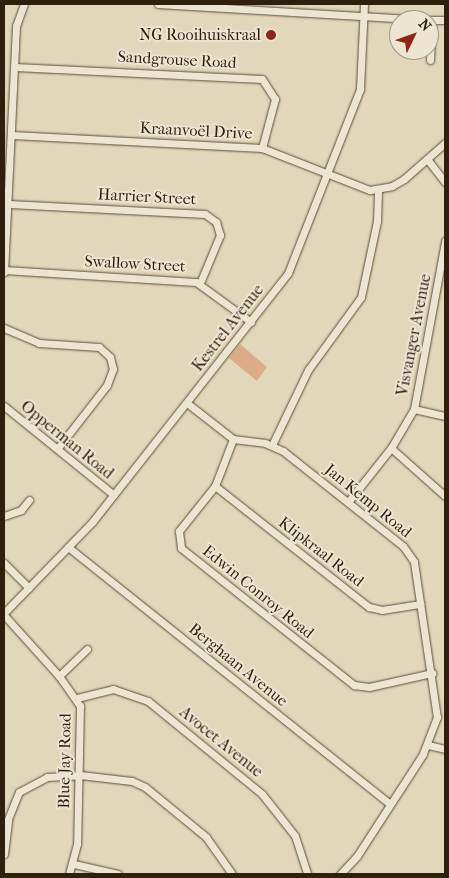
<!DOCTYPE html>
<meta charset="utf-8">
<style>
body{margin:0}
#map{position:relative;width:449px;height:878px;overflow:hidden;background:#e1d7ba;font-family:"IM FELL French Canon",serif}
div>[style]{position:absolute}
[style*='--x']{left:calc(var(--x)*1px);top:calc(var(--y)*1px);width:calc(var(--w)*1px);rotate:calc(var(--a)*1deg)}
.building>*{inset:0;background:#dbac87}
.roads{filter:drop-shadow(0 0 1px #5c4d38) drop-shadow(0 0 1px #5c4d38)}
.minor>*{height:7px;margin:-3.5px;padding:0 3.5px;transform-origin:3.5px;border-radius:3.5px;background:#ece5d2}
.dots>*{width:14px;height:14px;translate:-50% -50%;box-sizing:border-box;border:2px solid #ece5d2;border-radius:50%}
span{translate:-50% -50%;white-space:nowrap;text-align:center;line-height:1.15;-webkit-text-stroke:4px #ece5d2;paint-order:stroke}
.poi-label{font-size:16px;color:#2f1f0d}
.right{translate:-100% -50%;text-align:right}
.street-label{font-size:16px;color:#2f1f0d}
.frame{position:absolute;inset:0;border:5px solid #2f1f0d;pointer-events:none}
.north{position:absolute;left:389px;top:10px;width:50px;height:50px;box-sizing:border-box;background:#ece5d2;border:1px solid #a09683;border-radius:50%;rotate:48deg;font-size:14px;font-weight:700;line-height:20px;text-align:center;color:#2f1f0d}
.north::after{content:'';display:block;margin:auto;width:18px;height:22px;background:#8f2418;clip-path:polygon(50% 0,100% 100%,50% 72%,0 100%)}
</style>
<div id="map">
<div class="building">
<div style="clip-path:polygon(240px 344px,267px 367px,257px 381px,229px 358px)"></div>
</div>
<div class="roads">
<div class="minor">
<div style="--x:158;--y:4;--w:266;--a:3.4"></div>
<div style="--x:429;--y:20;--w:16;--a:0"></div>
<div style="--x:430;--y:60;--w:39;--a:-87"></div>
<div style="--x:15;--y:67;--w:247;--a:2.8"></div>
<div style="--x:262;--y:79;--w:24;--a:57"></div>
<div style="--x:275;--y:99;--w:51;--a:104.9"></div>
<div style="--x:12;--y:135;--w:250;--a:3"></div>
<div style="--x:262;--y:148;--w:116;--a:21.3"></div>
<div style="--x:370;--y:190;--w:22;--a:-10"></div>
<div style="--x:392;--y:186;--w:14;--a:-30"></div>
<div style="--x:404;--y:179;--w:55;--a:-41.3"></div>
<div style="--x:427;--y:159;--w:29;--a:52"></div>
<div style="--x:9;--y:204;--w:196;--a:2.9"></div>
<div style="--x:205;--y:214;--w:14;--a:36"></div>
<div style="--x:216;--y:222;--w:14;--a:73"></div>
<div style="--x:220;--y:235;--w:52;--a:112.6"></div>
<div style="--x:4;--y:270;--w:192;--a:3.6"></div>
<div style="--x:196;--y:282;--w:68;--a:36"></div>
<div style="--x:4;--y:272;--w:246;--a:-87.2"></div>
<div style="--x:16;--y:26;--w:23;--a:-70"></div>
<div style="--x:4;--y:328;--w:38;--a:23"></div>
<div style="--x:39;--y:343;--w:60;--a:3.8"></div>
<div style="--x:99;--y:347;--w:15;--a:42"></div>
<div style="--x:110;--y:357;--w:12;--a:76"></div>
<div style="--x:113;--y:369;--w:17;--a:111"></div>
<div style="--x:107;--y:385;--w:81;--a:128"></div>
<div style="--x:187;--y:403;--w:58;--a:38"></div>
<div style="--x:233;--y:439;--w:32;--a:7"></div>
<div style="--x:265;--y:443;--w:20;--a:24"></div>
<div style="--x:283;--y:451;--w:153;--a:38.4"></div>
<div style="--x:403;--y:546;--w:19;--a:55"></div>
<div style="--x:414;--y:562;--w:157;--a:81.6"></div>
<div style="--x:437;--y:717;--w:40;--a:111"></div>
<div style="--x:423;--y:754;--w:121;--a:122.9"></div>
<div style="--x:357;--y:856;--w:25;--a:133"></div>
<div style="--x:4;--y:406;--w:141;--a:39"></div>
<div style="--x:414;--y:409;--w:32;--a:13"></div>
<div style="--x:233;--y:439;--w:50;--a:111"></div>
<div style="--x:215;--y:486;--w:58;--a:128.7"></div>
<div style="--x:179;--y:531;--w:17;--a:83"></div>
<div style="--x:181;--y:548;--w:221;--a:38.4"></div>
<div style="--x:354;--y:685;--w:15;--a:8"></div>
<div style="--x:369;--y:687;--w:65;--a:-12.5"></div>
<div style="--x:272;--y:445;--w:83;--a:-64.4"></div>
<div style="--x:308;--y:370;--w:90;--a:-54"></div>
<div style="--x:361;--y:297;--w:78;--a:-78.1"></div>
<div style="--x:377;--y:221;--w:32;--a:-88"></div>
<div style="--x:391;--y:448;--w:72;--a:41.6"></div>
<div style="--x:215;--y:486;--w:196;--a:38.2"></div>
<div style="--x:369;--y:607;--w:13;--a:13"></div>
<div style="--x:382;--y:610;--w:39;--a:-9"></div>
<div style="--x:348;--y:502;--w:69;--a:-51.5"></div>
<div style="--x:391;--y:448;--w:45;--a:-59.5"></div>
<div style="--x:414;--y:409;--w:171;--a:-79.5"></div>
<div style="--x:4;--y:516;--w:18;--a:-19"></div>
<div style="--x:21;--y:510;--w:13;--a:-51"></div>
<div style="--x:68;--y:547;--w:412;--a:38.6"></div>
<div style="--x:4;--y:563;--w:35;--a:45"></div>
<div style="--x:4;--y:613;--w:128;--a:-45.9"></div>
<div style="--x:93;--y:521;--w:315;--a:-51.8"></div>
<div style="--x:288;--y:273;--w:198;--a:-68.6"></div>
<div style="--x:360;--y:89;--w:85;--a:-87.3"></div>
<div style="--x:4;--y:615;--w:82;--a:48"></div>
<div style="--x:59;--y:676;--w:37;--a:55"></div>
<div style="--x:80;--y:706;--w:138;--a:91.2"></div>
<div style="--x:77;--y:844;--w:31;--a:105"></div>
<div style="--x:59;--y:676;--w:39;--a:-44"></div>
<div style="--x:77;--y:698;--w:37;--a:-14"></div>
<div style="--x:113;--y:689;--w:37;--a:19"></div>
<div style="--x:148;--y:701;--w:147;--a:39.2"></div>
<div style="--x:262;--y:794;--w:53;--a:51.8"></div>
<div style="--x:295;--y:836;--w:40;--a:72"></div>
<div style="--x:428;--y:745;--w:17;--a:13"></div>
<div style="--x:4;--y:854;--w:35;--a:-83"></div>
<div style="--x:8;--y:819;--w:29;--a:-68"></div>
<div style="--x:19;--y:792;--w:32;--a:-28"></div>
<div style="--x:47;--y:777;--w:33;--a:-3"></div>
<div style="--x:80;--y:775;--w:52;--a:6.6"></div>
<div style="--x:132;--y:781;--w:14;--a:25"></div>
<div style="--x:145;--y:787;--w:79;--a:39.3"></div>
<div style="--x:206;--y:837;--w:45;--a:54.9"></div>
<div style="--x:74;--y:864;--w:45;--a:12.8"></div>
</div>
</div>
<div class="dots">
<div style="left:271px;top:35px;background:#8f2418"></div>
</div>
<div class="poi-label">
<span class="right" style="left:261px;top:35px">NG Rooihuiskraal</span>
</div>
<div class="street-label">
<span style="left:177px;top:60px;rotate:3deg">Sandgrouse Road</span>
<span style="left:196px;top:131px;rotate:3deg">Kraanvoël Drive</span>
<span style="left:147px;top:197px;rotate:3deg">Harrier Street</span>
<span style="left:135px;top:264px;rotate:3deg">Swallow Street</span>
<span style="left:228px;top:328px;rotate:-52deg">Kestrel Avenue</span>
<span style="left:414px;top:335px;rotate:-79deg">Visvanger Avenue</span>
<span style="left:67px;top:440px;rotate:39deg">Opperman Road</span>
<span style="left:368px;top:501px;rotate:39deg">Jan Kemp Road</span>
<span style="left:321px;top:552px;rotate:38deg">Klipkraal Road</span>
<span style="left:258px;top:592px;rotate:39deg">Edwin Conroy Road</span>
<span style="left:238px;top:665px;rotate:39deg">Berghaan Avenue</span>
<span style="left:221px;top:742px;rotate:39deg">Avocet Avenue</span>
<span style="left:65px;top:761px;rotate:-89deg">Blue Jay Road</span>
</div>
<div class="frame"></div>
<div class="north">N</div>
</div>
